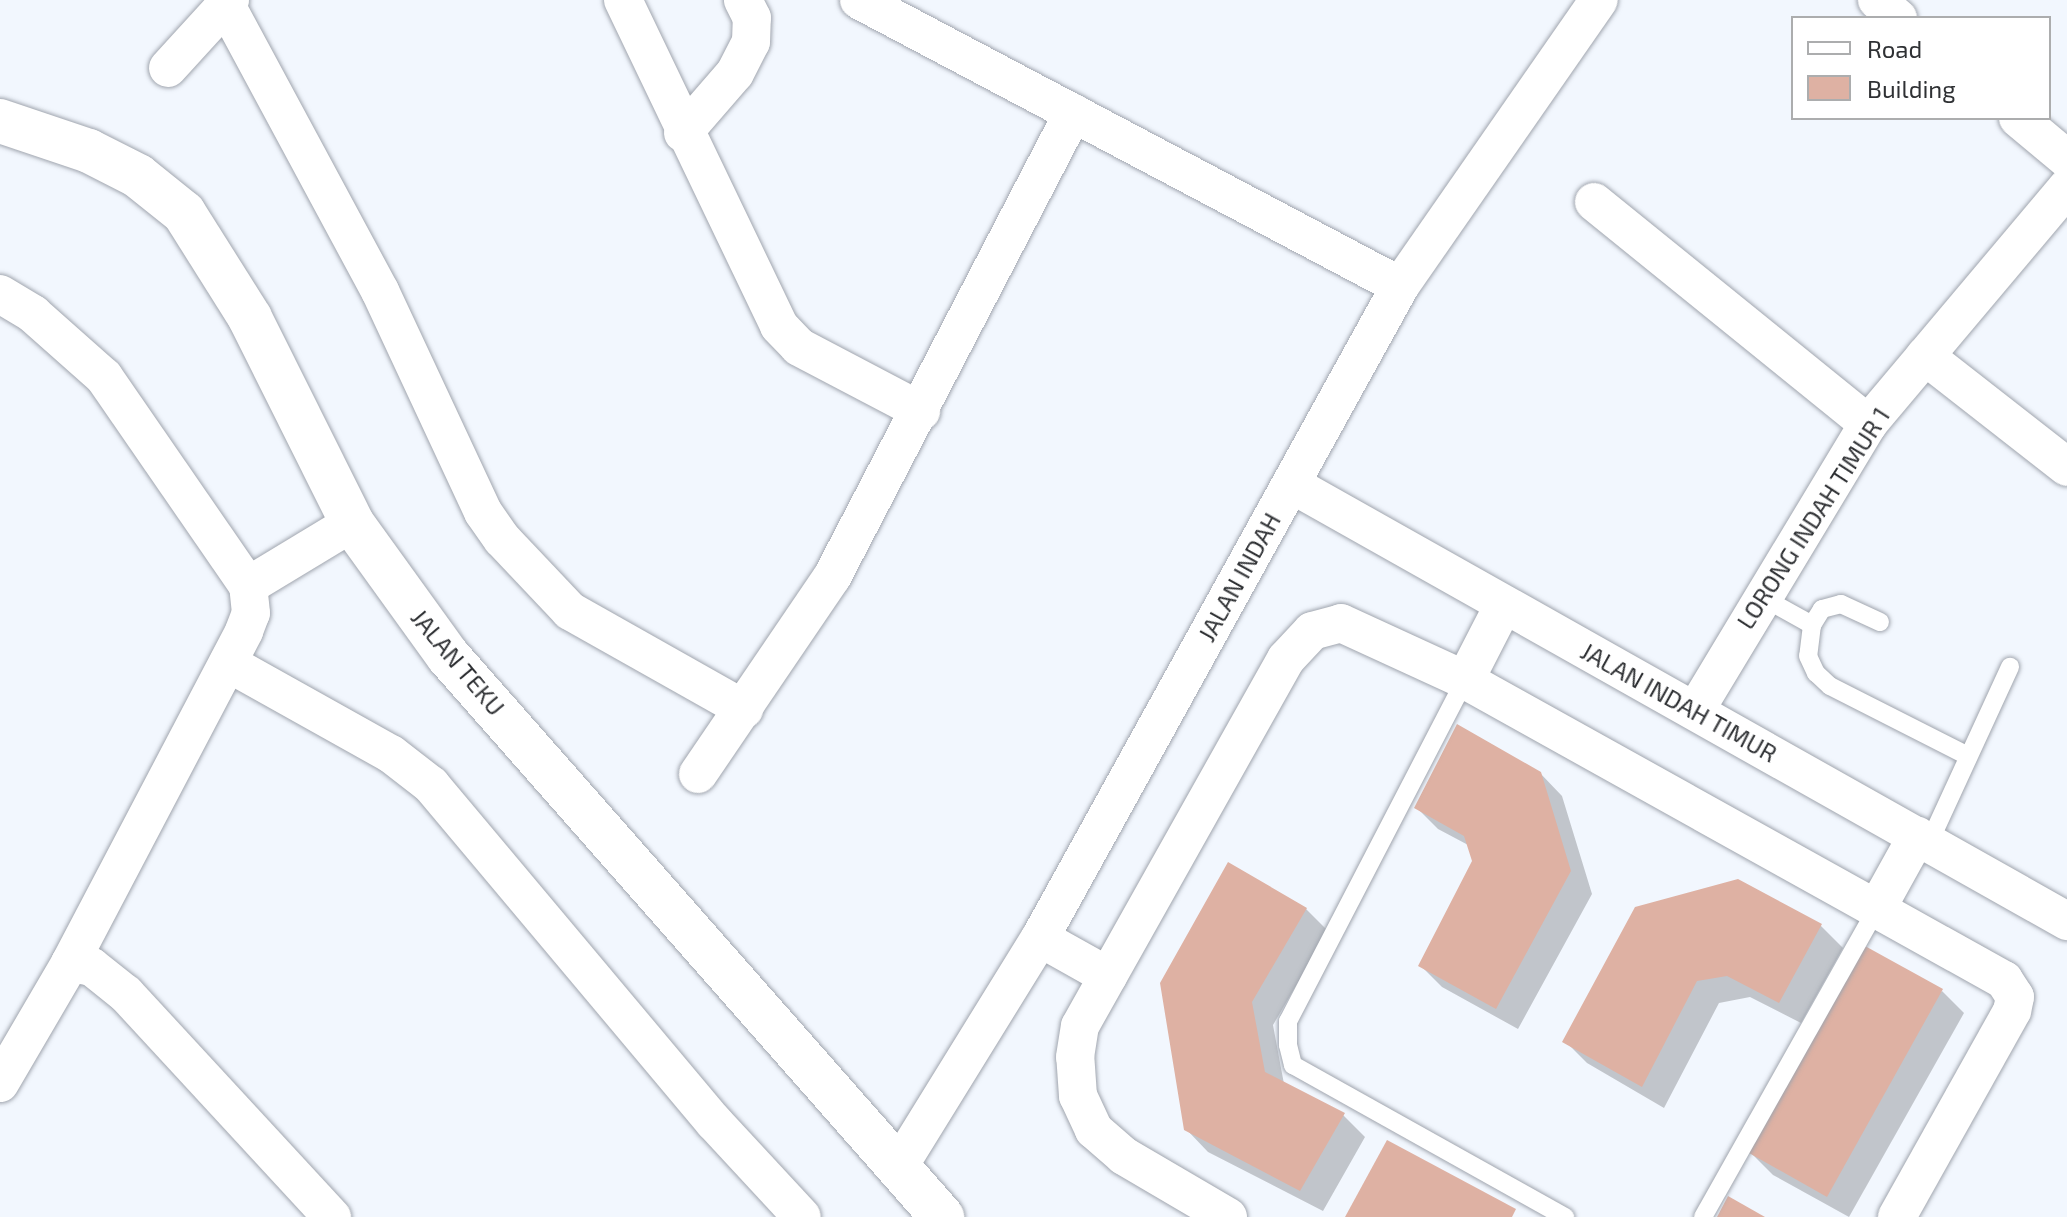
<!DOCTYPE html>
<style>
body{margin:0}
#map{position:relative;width:2067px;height:1217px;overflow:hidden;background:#f2f7fe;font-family:"Exo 2",sans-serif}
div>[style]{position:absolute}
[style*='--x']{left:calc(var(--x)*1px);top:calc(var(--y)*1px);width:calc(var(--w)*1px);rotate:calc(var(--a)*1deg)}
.shadow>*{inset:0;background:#0003}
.building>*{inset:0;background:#deb1a3}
.roads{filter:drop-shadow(0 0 2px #a0a5ae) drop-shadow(0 0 2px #a0a5ae)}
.service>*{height:18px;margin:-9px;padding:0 9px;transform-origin:9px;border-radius:9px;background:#fff}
.minor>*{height:38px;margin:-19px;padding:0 19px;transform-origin:19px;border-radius:19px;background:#fff}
.secondary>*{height:44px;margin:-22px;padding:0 22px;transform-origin:22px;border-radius:22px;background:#fff}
span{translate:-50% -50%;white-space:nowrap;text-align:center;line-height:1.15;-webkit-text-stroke:7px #fff;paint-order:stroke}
.street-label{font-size:24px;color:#2f3134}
.legend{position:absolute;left:1791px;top:16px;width:260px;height:104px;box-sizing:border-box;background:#fff;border:2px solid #acadae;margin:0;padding:10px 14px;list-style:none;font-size:24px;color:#2f3134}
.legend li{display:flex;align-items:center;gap:16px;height:40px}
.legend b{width:40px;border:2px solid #acadae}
</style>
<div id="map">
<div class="shadow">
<div style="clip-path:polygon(1540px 773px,1562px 796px,1592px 894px,1518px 1029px,1442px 987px,1421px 966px,1474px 862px,1470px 846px,1438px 829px,1416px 807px)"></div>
<div style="clip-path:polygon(1737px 881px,1821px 926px,1843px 948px,1801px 1023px,1750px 997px,1719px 1003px,1664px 1108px,1587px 1063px,1565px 1041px)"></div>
<div style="clip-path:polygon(1306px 909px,1328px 931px,1273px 1025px,1284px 1084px,1343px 1115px,1365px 1137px,1323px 1211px,1208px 1152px,1186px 1129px,1162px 983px)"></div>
<div style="clip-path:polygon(1942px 991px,1964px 1013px,1849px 1217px,1773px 1175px,1751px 1153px)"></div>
</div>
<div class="building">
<div style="clip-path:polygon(1457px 724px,1541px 772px,1571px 871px,1496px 1009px,1418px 966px,1472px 861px,1464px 836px,1414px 808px)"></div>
<div style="clip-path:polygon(1228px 862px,1307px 908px,1252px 1002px,1265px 1072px,1345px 1113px,1300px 1191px,1184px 1130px,1160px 983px)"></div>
<div style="clip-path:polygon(1738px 879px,1822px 924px,1779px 1003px,1727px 976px,1697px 981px,1642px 1087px,1562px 1042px,1635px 907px)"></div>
<div style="clip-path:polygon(1865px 946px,1943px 989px,1827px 1197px,1749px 1153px)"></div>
<div style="clip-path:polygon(1387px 1140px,1516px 1209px,1512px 1217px,1345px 1217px)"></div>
<div style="clip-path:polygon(1728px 1196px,1765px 1217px,1717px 1217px)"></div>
</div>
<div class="roads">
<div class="service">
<div style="--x:1760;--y:596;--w:60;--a:29.1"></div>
<div style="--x:1880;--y:622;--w:43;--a:-155.2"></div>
<div style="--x:1841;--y:604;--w:20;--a:165"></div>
<div style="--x:1822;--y:609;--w:19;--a:122"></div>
<div style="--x:1812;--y:625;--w:31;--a:97"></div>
<div style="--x:1808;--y:656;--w:19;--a:65"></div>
<div style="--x:1816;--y:673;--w:19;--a:43"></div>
<div style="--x:1830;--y:686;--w:155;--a:26.9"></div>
<div style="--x:1465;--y:680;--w:384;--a:117.4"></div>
<div style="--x:1288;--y:1021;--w:24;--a:90"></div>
<div style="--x:1288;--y:1045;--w:21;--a:76"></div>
<div style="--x:1293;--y:1065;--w:312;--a:29.2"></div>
<div style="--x:1929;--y:843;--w:194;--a:-65.3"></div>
<div style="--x:1703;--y:1217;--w:352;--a:-60.6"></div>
</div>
<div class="minor">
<div style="--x:623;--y:0;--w:361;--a:64.4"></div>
<div style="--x:779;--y:326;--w:29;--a:46"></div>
<div style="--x:799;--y:347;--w:138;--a:27.7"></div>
<div style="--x:859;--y:0;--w:612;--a:27.86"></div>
<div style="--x:1877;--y:0;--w:28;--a:41"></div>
<div style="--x:226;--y:5;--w:325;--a:61.7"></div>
<div style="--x:380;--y:291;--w:244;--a:65"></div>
<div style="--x:483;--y:512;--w:33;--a:55"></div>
<div style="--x:502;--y:539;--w:99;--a:46.6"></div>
<div style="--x:570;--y:611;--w:200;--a:29.4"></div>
<div style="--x:168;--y:68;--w:92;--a:-47.6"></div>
<div style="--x:2018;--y:118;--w:64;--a:39.9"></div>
<div style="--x:683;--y:133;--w:79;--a:-49.1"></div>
<div style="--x:735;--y:73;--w:35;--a:-63"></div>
<div style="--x:751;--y:42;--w:24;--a:-88"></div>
<div style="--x:752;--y:18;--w:20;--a:-117"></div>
<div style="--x:1594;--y:202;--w:353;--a:39"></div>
<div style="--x:0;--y:294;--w:39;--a:31"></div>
<div style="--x:33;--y:314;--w:95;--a:41.6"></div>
<div style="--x:104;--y:377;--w:254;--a:55.4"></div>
<div style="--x:1925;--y:356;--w:180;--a:38"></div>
<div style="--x:1291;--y:484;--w:891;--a:29.39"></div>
<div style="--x:228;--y:663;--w:187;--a:29.2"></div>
<div style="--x:391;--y:754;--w:51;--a:37.8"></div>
<div style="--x:431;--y:785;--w:440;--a:50"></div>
<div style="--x:714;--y:1122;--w:129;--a:47.2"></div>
<div style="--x:1465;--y:680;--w:85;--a:-62.8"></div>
<div style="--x:1695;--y:711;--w:335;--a:-58.9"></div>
<div style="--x:1868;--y:424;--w:309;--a:-49.9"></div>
<div style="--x:698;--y:774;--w:238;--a:-55.8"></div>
<div style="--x:832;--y:577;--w:523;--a:-62.55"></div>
<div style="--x:1876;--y:910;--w:85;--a:-61"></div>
<div style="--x:1040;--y:938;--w:78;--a:29.2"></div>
<div style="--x:70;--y:963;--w:22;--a:10"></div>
<div style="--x:92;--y:967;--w:43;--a:38.5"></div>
<div style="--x:126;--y:994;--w:304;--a:47.3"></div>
<div style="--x:0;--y:1083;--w:139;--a:-59.7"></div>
<div style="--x:70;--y:963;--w:375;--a:-62.3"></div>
<div style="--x:244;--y:631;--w:19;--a:-69"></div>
<div style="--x:251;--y:613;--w:27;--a:-96"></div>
<div style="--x:248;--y:586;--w:122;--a:-31.2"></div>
<div style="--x:899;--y:1166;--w:268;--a:-58.3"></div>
<div style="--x:1040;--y:938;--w:745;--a:-61.09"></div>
<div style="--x:1400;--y:286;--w:348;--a:-55.2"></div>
<div style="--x:1228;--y:1217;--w:121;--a:-149.6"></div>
<div style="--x:1124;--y:1156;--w:40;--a:-139"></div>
<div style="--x:1094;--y:1130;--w:38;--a:-115"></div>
<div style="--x:1078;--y:1096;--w:39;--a:-94"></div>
<div style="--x:1075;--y:1057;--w:31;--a:-81"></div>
<div style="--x:1080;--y:1026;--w:421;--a:-60.7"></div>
<div style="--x:1286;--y:659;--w:38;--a:-47"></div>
<div style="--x:1312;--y:631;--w:30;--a:-15"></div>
<div style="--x:1341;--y:623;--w:136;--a:24.7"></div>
<div style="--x:1465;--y:680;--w:617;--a:29.1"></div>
<div style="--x:2004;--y:980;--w:20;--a:57"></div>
<div style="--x:2015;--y:997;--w:14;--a:102"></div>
<div style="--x:2012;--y:1011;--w:236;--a:119.2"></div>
</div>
<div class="secondary">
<div style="--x:0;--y:121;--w:94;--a:18.6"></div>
<div style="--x:89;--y:151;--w:55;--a:27"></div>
<div style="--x:138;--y:176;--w:59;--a:38.8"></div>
<div style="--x:184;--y:213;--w:124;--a:57.8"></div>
<div style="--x:250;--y:318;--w:229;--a:63.5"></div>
<div style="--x:352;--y:523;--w:164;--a:54.2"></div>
<div style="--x:448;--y:656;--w:748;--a:48.63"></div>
</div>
</div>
<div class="street-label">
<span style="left:1813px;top:518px;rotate:-57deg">LORONG INDAH TIMUR 1</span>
<span style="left:1239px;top:577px;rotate:-61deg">JALAN INDAH</span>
<span style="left:458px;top:662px;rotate:50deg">JALAN TEKU</span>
<span style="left:1679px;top:702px;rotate:29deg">JALAN INDAH TIMUR</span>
</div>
<ul class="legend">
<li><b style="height:10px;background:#fff"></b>Road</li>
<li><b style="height:22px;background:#deb1a3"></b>Building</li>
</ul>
</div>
